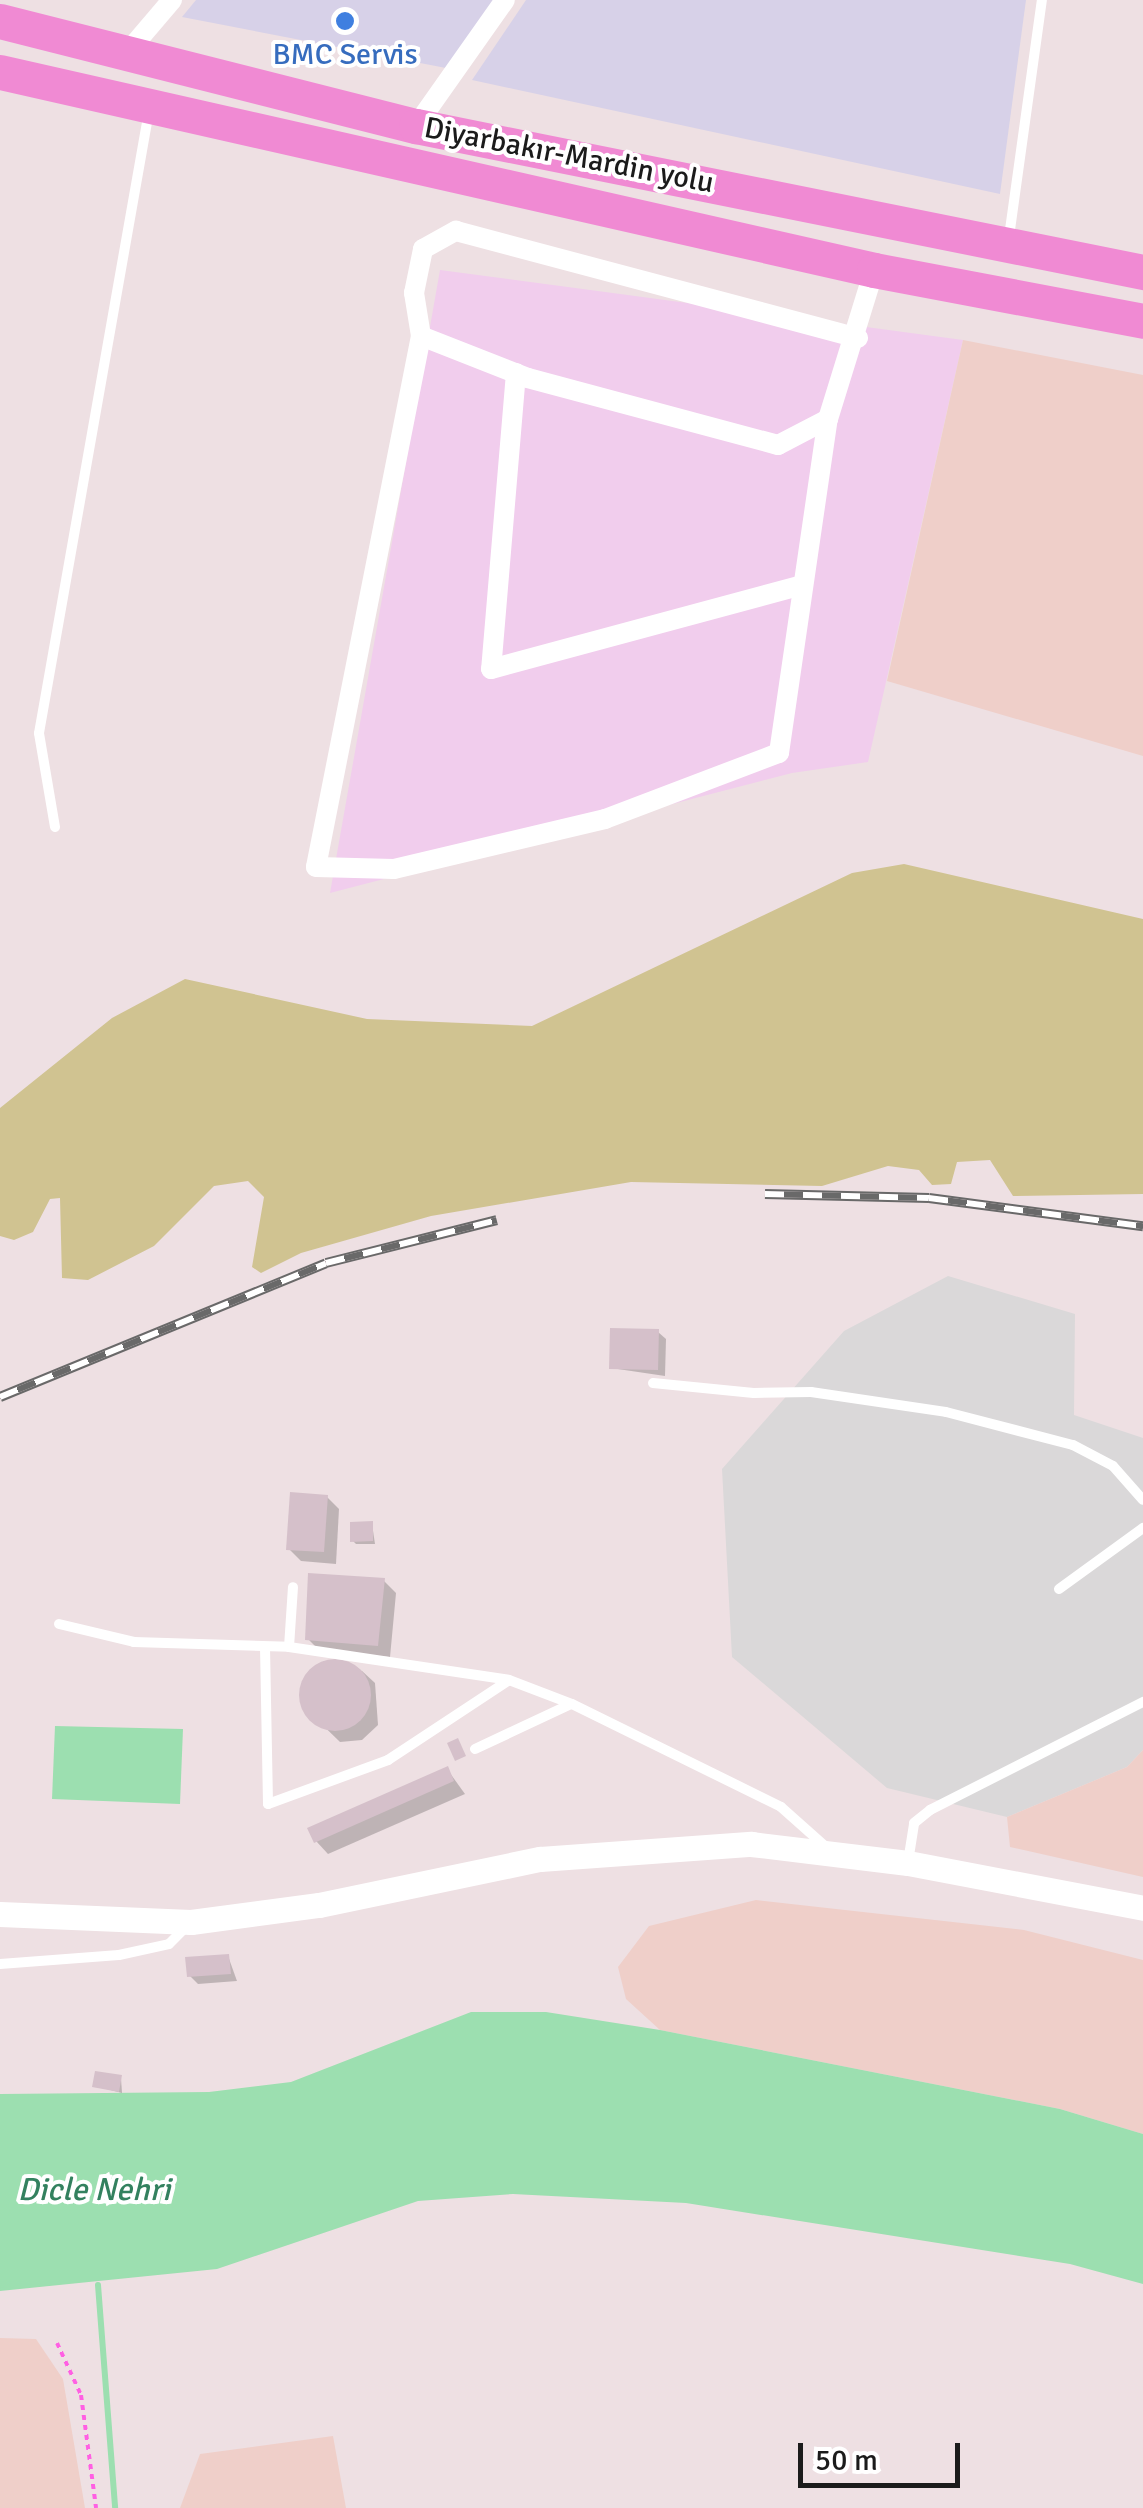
<!DOCTYPE html>
<meta charset="utf-8">
<style>
body{margin:0}
#map{position:relative;width:1143px;height:2508px;overflow:hidden;background:#eee0e3;font-family:Signika,sans-serif}
div>[style]{position:absolute}
[style*='--x']{left:calc(var(--x)*1px);top:calc(var(--y)*1px);width:calc(var(--w)*1px);rotate:calc(var(--a)*1deg)}
.residential>*{inset:0;background:#dad8d9}
.commercial>*{inset:0;background:#f1cded}
.industrial>*{inset:0;background:#d7d1e8}
.farmland>*{inset:0;background:#efcfc9}
.forest>*{inset:0;background:#d0c391}
.water>*{inset:0;background:#9cdfb0}
.shadow>*{inset:0;background:#0003}
.stream>*{height:6px;margin:-3px;padding:0 3px;transform-origin:3px;border-radius:3px;background:#9cdfb0}
.building>*{inset:0;background:#d5c0ca}
.round{border-radius:50%}
.path>*{height:4px;margin-top:-2px;transform-origin:0;background:repeating-linear-gradient(90deg,#ff60e3 0 5px,transparent 0 10px)}
.service>*{height:10px;margin:-5px;padding:0 5px;transform-origin:5px;border-radius:5px;background:#fff}
.minor>*{height:20px;margin:-10px;padding:0 10px;transform-origin:10px;border-radius:10px;background:#fff}
.tertiary>*{height:25px;margin:-12.5px;padding:0 12.5px;transform-origin:12.5px;border-radius:12.5px;background:#fff}
.trunk>*{height:35px;margin:-17.5px;padding:0 17.5px;transform-origin:17.5px;border-radius:17.5px;background:#f08ad3}
.rail>*{height:10px;margin-top:-5px;transform-origin:0;background:repeating-linear-gradient(90deg,#fff 0 19px,#696969 0 38px);box-sizing:border-box;border-block:2px solid #696969}
.dots>*{width:28px;height:28px;translate:-50% -50%;box-sizing:border-box;border:5px solid #fff;border-radius:50%}
span{translate:-50% -50%;white-space:nowrap;text-align:center;line-height:1.15;-webkit-text-stroke:8px #fff;paint-order:stroke}
.shop-label{font-size:30px;color:#366cbe}
.street-label{font-size:30px;color:#1b1b1b}
.water-label{font-size:32px;color:#33815f;font-style:italic}
.scale{position:absolute;left:798px;top:2443px;width:162px;height:45px;box-sizing:border-box;border:5px solid #1b1b1b;border-top:0;padding-left:12px;font-size:30px;line-height:35px;white-space:nowrap;color:#1b1b1b;-webkit-text-stroke:8px #fff;paint-order:stroke}
</style>
<div id="map">
<div class="residential">
<div style="clip-path:polygon(948px 1276px,1075px 1314px,1074px 1415px,1143px 1438px,1143px 1750px,1127px 1767px,1007px 1817px,887px 1788px,732px 1657px,722px 1469px,844px 1331px)"></div>
</div>
<div class="commercial">
<div style="clip-path:polygon(440px 270px,963px 340px,868px 762px,792px 773px,330px 893px)"></div>
</div>
<div class="industrial">
<div style="clip-path:polygon(196px 0,495px 0,446px 68px,182px 17px)"></div>
<div style="clip-path:polygon(526px 0,1026px 0,1000px 194px,472px 80px)"></div>
</div>
<div class="farmland">
<div style="clip-path:polygon(963px 340px,1143px 375px,1143px 756px,887px 681px)"></div>
<div style="clip-path:polygon(1143px 1750px,1143px 1877px,1010px 1847px,1007px 1817px,1127px 1767px)"></div>
<div style="clip-path:polygon(756px 1900px,1024px 1930px,1143px 1960px,1143px 2134px,1060px 2109px,660px 2030px,626px 1999px,618px 1967px,649px 1926px)"></div>
<div style="clip-path:polygon(0 2338px,36px 2339px,63px 2379px,85px 2508px,0 2508px)"></div>
<div style="clip-path:polygon(333px 2436px,346px 2508px,180px 2508px,200px 2454px)"></div>
</div>
<div class="forest">
<div style="clip-path:polygon(904px 864px,1143px 919px,1143px 1194px,1013px 1196px,990px 1160px,957px 1162px,951px 1184px,932px 1185px,919px 1170px,888px 1166px,822px 1186px,631px 1182px,431px 1216px,301px 1253px,261px 1273px,252px 1267px,264px 1197px,248px 1181px,214px 1186px,154px 1246px,88px 1280px,62px 1278px,60px 1198px,50px 1199px,33px 1232px,14px 1240px,0 1236px,0 1108px,112px 1018px,185px 979px,367px 1019px,532px 1026px,852px 873px)"></div>
</div>
<div class="water">
<div style="clip-path:polygon(55px 1726px,183px 1729px,180px 1804px,52px 1799px)"></div>
<div style="clip-path:polygon(471px 2012px,546px 2012px,660px 2030px,1060px 2109px,1143px 2134px,1143px 2284px,1070px 2264px,686px 2203px,513px 2194px,418px 2201px,217px 2269px,0 2291px,0 2094px,209px 2092px,291px 2082px)"></div>
</div>
<div class="shadow">
<div style="clip-path:polygon(658px 1332px,666px 1339px,665px 1376px,611px 1368px)"></div>
<div style="clip-path:polygon(327px 1497px,339px 1509px,336px 1564px,301px 1561px,289px 1549px)"></div>
<div style="clip-path:polygon(372px 1524px,375px 1544px,356px 1544px,353px 1541px)"></div>
<div style="clip-path:polygon(384px 1581px,396px 1593px,390px 1657px,320px 1651px,308px 1639px)"></div>
<div style="clip-path:polygon(324px 1661px,362px 1671px,375px 1683px,378px 1725px,362px 1740px,340px 1742px,303px 1706px,304px 1684px)"></div>
<div style="clip-path:polygon(447px 1769px,465px 1794px,328px 1854px,316px 1841px)"></div>
<div style="clip-path:polygon(228px 1956px,237px 1981px,198px 1984px,190px 1976px)"></div>
<div style="clip-path:polygon(121px 2078px,122px 2093px,95px 2086px)"></div>
</div>
<div class="stream">
<div style="--x:98;--y:2285;--w:224;--a:85.6"></div>
</div>
<div class="building">
<div style="clip-path:polygon(610px 1328px,659px 1329px,658px 1370px,609px 1369px)"></div>
<div style="clip-path:polygon(290px 1492px,328px 1495px,324px 1552px,286px 1550px)"></div>
<div style="clip-path:polygon(373px 1521px,373px 1541px,350px 1542px,350px 1522px)"></div>
<div style="clip-path:polygon(308px 1573px,385px 1578px,378px 1646px,305px 1640px)"></div>
<div class="round" style="left:299px;top:1659px;width:72px;height:72px"></div>
<div style="clip-path:polygon(458px 1738px,466px 1756px,455px 1761px,447px 1743px)"></div>
<div style="clip-path:polygon(448px 1766px,454px 1781px,314px 1843px,307px 1828px)"></div>
<div style="clip-path:polygon(229px 1954px,231px 1974px,187px 1977px,185px 1957px)"></div>
<div style="clip-path:polygon(95px 2071px,122px 2075px,119px 2092px,92px 2087px)"></div>
</div>
<div class="path">
<div style="--x:57;--y:2343;--w:57;--a:65.2"></div>
<div style="--x:81;--y:2395;--w:114;--a:82.4"></div>
</div>
<div class="service">
<div style="--x:1009;--y:237;--w:239;--a:-82.1"></div>
<div style="--x:55;--y:827;--w:95;--a:-99.7"></div>
<div style="--x:39;--y:733;--w:632;--a:-79.97"></div>
<div style="--x:653;--y:1383;--w:101;--a:5.7"></div>
<div style="--x:754;--y:1393;--w:57;--a:-1"></div>
<div style="--x:811;--y:1392;--w:136;--a:8.4"></div>
<div style="--x:946;--y:1412;--w:131;--a:14.6"></div>
<div style="--x:1073;--y:1445;--w:45;--a:27.7"></div>
<div style="--x:1113;--y:1466;--w:45;--a:48.6"></div>
<div style="--x:1059;--y:1589;--w:104;--a:-36"></div>
<div style="--x:59;--y:1624;--w:77;--a:13.5"></div>
<div style="--x:134;--y:1642;--w:155;--a:1.8"></div>
<div style="--x:289;--y:1647;--w:222;--a:8.5"></div>
<div style="--x:509;--y:1680;--w:67;--a:20.9"></div>
<div style="--x:572;--y:1704;--w:233;--a:26.2"></div>
<div style="--x:781;--y:1807;--w:59;--a:41.6"></div>
<div style="--x:265;--y:1647;--w:157;--a:88.9"></div>
<div style="--x:268;--y:1804;--w:128;--a:-20.1"></div>
<div style="--x:388;--y:1760;--w:144;--a:-33.4"></div>
<div style="--x:289;--y:1647;--w:60;--a:-86.2"></div>
<div style="--x:475;--y:1749;--w:106;--a:-25.1"></div>
<div style="--x:908;--y:1862;--w:39;--a:-81"></div>
<div style="--x:914;--y:1823;--w:21;--a:-39"></div>
<div style="--x:930;--y:1810;--w:239;--a:-26.9"></div>
<div style="--x:0;--y:1964;--w:119;--a:-4.3"></div>
<div style="--x:119;--y:1955;--w:51;--a:-12.4"></div>
<div style="--x:169;--y:1944;--w:25;--a:-45"></div>
</div>
<div class="minor">
<div style="--x:126;--y:54;--w:71;--a:-49.6"></div>
<div style="--x:416;--y:126;--w:154;--a:-54.8"></div>
<div style="--x:421;--y:336;--w:44;--a:-99.2"></div>
<div style="--x:414;--y:293;--w:45;--a:-78.4"></div>
<div style="--x:423;--y:249;--w:38;--a:-29"></div>
<div style="--x:456;--y:231;--w:416;--a:14.9"></div>
<div style="--x:516;--y:373;--w:297;--a:94.8"></div>
<div style="--x:491;--y:669;--w:323;--a:-15.1"></div>
<div style="--x:828;--y:419;--w:56;--a:152.5"></div>
<div style="--x:778;--y:445;--w:259;--a:-165"></div>
<div style="--x:528;--y:378;--w:115;--a:-158.6"></div>
<div style="--x:421;--y:336;--w:541;--a:101.19"></div>
<div style="--x:316;--y:867;--w:78;--a:1.5"></div>
<div style="--x:394;--y:869;--w:217;--a:-13.3"></div>
<div style="--x:605;--y:819;--w:186;--a:-20.8"></div>
<div style="--x:779;--y:753;--w:338;--a:-81.7"></div>
<div style="--x:828;--y:419;--w:156;--a:-72.8"></div>
</div>
<div class="tertiary">
<div style="--x:0;--y:1914;--w:191;--a:2.4"></div>
<div style="--x:191;--y:1922;--w:129;--a:-7.6"></div>
<div style="--x:319;--y:1905;--w:226;--a:-11.8"></div>
<div style="--x:540;--y:1859;--w:212;--a:-4.1"></div>
<div style="--x:751;--y:1844;--w:158;--a:6.9"></div>
<div style="--x:908;--y:1863;--w:239;--a:10.8"></div>
</div>
<div class="trunk">
<div style="--x:0;--y:21;--w:429;--a:14.2"></div>
<div style="--x:416;--y:126;--w:742;--a:11.36"></div>
<div style="--x:0;--y:72;--w:896;--a:12.76"></div>
<div style="--x:874;--y:270;--w:274;--a:10.7"></div>
</div>
<div class="rail">
<div style="--x:765;--y:1194;--w:164;--a:1.4"></div>
<div style="--x:929;--y:1198;--w:216;--a:7.5"></div>
<div style="--x:0;--y:1397;--w:352;--a:-22.3"></div>
<div style="--x:326;--y:1263;--w:176;--a:-14.1"></div>
</div>
<div class="dots">
<div style="left:345px;top:21px;background:#3f7fe0"></div>
</div>
<div class="shop-label">
<span style="left:345px;top:55px">BMC Servis</span>
</div>
<div class="street-label">
<span style="left:569px;top:156px;rotate:11deg">Diyarbakır-Mardin yolu</span>
</div>
<div class="water-label">
<span style="left:94px;top:2190px">Dicle Nehri</span>
</div>
<div class="scale">50 m</div>
</div>
